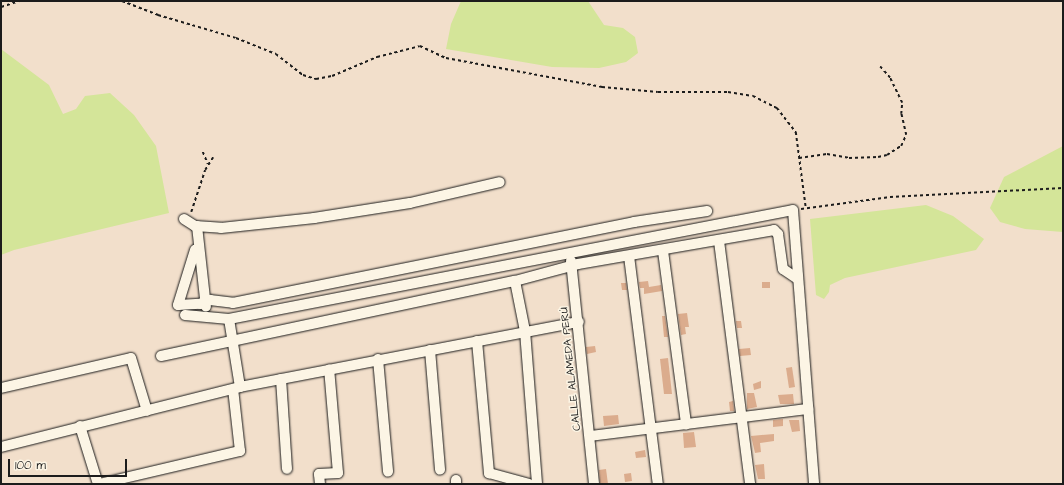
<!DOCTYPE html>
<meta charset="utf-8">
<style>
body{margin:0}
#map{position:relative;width:1064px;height:485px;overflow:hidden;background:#f2dfcb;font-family:"Architects Daughter",sans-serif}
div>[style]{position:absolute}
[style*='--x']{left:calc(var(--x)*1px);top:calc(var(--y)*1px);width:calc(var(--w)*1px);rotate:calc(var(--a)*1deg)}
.green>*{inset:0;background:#d4e599}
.building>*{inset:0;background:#dbac8d}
.path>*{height:1.5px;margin-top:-0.75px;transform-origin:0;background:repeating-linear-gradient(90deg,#1c1c1c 0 3px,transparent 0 6px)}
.roads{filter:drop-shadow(0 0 1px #1c1c1c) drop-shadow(0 0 1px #1c1c1c)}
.minor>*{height:10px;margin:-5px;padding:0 5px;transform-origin:5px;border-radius:5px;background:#fcf5e5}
span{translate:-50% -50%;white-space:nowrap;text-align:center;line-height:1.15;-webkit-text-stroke:3px #fcf5e5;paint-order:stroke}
.street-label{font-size:11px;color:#1c1c1c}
.frame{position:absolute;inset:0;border:2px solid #1c1c1c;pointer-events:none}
.scale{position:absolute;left:8px;top:459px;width:119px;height:18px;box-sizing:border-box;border:2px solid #1c1c1c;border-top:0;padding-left:5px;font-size:12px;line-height:14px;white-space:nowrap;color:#1c1c1c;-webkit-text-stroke:3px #fcf5e5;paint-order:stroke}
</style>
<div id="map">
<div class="green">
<div style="clip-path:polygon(461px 1px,588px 1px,604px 25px,623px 28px,635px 37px,638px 53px,626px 62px,599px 68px,552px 67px,446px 49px,451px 24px)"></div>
<div style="clip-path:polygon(1px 49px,49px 85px,63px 114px,76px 109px,85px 96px,110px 93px,134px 115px,156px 146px,169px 213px,14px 250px,1px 255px)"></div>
<div style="clip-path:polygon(1063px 146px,1063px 232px,1025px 229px,1000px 222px,990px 208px,1004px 177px)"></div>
<div style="clip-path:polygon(926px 205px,953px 216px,984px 239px,976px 250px,845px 278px,830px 285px,829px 292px,824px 299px,816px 295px,810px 219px)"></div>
</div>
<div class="building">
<div style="clip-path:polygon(648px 281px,649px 287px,661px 285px,662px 291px,644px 294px,644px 288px,640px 288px,639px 282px)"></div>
<div style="clip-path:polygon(762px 282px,770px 282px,770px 288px,762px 288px)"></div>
<div style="clip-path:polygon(621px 283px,626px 283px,627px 290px,622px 290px)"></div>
<div style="clip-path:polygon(687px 313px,689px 327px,685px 327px,686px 334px,681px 335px,678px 314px)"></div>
<div style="clip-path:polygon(662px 316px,665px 316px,668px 337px,664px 337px)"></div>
<div style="clip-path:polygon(736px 321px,741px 321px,742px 328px,737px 328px)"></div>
<div style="clip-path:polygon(595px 346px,596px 352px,587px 354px,586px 347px)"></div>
<div style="clip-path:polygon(750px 348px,751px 355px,740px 356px,739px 349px)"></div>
<div style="clip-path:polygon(668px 358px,672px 394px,664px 394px,660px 359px)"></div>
<div style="clip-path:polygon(792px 367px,795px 387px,789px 388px,786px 368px)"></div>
<div style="clip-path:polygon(761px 381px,761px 388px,754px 390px,753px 384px)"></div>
<div style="clip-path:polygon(747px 393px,754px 393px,757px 407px,747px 409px)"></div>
<div style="clip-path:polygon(793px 394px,794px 404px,780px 404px,778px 395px)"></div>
<div style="clip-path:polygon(733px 401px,734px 411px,730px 411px,729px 402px)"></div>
<div style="clip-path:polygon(618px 415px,619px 424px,604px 426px,603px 416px)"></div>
<div style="clip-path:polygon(783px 419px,783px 426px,773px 427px,773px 420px)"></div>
<div style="clip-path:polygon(789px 420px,799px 420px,800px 431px,792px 432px)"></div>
<div style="clip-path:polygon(694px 432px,696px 447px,684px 448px,683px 433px)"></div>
<div style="clip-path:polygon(774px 434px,774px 441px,760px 443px,761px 452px,755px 453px,751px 436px)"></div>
<div style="clip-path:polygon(645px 450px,646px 457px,636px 458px,635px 452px)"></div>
<div style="clip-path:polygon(764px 464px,765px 479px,758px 479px,755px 465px)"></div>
<div style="clip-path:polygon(606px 469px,608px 484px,600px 484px,599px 470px)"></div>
<div style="clip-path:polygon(631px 473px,632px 481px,625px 482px,624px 474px)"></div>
</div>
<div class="path">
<div style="--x:122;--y:1;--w:39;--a:21"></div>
<div style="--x:158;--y:15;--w:81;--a:16.4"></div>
<div style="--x:236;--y:38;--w:43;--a:21.8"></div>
<div style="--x:276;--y:54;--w:34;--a:38"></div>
<div style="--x:303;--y:75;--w:14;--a:17"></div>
<div style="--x:316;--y:79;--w:16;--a:-11"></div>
<div style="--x:332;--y:76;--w:49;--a:-22.9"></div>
<div style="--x:377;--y:57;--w:44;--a:-14.3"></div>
<div style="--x:420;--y:46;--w:29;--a:25"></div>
<div style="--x:446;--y:58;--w:159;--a:10.5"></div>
<div style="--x:602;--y:87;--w:56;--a:5.1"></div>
<div style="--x:658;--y:92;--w:70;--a:0"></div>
<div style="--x:728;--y:92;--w:25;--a:9"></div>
<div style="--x:753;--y:96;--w:27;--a:27"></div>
<div style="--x:777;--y:108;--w:31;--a:52"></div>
<div style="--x:796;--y:132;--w:77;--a:82.5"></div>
<div style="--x:1;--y:7;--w:20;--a:-18"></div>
<div style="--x:203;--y:152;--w:13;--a:67"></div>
<div style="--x:799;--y:158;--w:28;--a:-8"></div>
<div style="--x:827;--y:154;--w:22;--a:10"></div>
<div style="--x:849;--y:158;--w:29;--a:-2"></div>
<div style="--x:878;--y:157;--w:9;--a:-13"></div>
<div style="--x:887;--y:155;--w:17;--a:-33"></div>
<div style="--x:901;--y:146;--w:12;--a:-66"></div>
<div style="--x:906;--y:135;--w:22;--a:-103"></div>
<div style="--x:901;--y:114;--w:11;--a:-85"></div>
<div style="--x:902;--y:103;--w:28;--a:-116"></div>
<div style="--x:890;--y:78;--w:15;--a:-132"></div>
<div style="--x:801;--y:209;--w:90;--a:-7.7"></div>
<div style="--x:890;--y:197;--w:173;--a:-3"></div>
<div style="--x:191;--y:212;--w:44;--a:-71.6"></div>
<div style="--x:205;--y:170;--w:15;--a:-58"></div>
</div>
<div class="roads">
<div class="minor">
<div style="--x:184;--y:219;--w:13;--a:32"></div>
<div style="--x:195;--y:226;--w:26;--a:4"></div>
<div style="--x:221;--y:228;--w:94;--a:-6.1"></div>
<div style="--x:314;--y:218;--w:97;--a:-8.9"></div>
<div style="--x:410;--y:203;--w:92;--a:-13.1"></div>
<div style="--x:197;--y:226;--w:81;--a:83.7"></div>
<div style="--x:719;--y:241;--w:245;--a:82.7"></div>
<div style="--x:663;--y:251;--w:175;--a:82.4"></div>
<div style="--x:629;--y:256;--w:230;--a:82.8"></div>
<div style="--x:571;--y:261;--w:224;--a:84.1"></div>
<div style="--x:515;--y:281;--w:51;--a:78.7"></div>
<div style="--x:525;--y:331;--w:153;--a:85.5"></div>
<div style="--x:178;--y:305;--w:22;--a:-3"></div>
<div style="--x:200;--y:304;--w:11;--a:-22"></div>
<div style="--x:210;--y:300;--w:23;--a:7"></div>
<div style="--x:233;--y:303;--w:409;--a:-11.4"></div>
<div style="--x:634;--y:222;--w:74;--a:-8.6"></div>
<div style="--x:178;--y:305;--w:58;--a:-72.8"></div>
<div style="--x:185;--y:315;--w:44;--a:5.2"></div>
<div style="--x:229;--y:319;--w:574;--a:-10.94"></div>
<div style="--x:793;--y:210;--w:275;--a:85.6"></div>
<div style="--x:229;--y:319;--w:69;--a:80.8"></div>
<div style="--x:477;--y:341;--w:133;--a:84.8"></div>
<div style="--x:489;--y:473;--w:41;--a:15.4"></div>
<div style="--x:430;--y:350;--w:120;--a:85.2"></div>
<div style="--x:161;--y:356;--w:362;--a:-12"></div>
<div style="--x:515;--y:281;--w:65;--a:-15.1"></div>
<div style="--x:578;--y:264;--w:199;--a:-9.8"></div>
<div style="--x:774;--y:230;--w:6;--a:45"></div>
<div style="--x:778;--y:234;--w:35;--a:82"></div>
<div style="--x:783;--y:269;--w:18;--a:34"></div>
<div style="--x:378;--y:359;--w:113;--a:84.9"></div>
<div style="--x:281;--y:379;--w:90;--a:86.2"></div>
<div style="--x:1;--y:388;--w:133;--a:-13"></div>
<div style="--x:131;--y:358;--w:55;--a:73.2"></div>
<div style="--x:80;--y:426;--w:61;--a:72.8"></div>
<div style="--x:590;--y:436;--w:220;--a:-7.1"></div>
<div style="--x:1;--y:447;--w:246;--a:-14.1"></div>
<div style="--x:240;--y:387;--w:345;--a:-10.9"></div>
<div style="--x:456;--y:480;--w:4;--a:90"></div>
<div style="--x:99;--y:484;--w:145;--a:-13.2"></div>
<div style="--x:240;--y:451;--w:62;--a:-96.4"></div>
<div style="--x:320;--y:484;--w:10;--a:-96"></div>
<div style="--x:319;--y:474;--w:19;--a:-3"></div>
<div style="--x:338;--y:473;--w:104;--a:-94.9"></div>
</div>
</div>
<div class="street-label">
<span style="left:571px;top:369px;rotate:-96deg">CALLE ALAMEDA PERÚ</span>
</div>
<div class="frame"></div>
<div class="scale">100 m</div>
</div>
